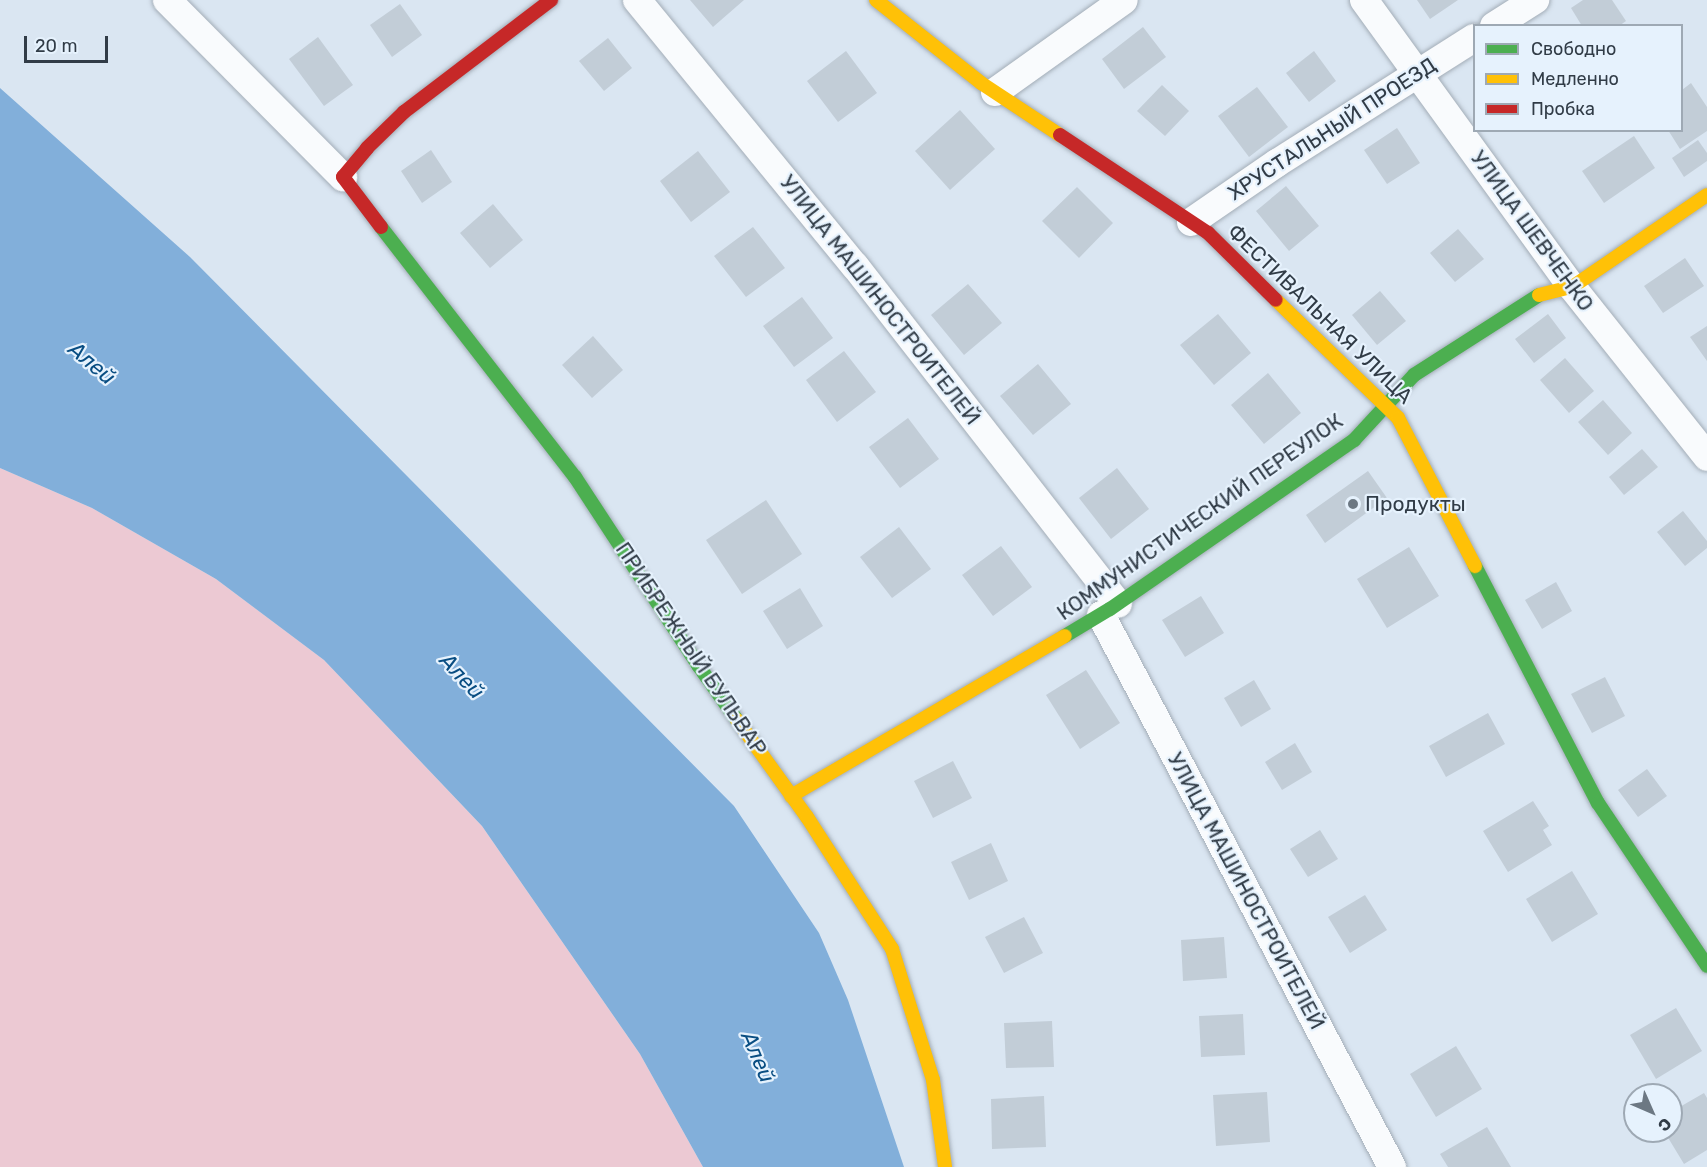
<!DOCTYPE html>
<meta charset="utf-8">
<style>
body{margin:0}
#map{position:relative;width:1707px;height:1167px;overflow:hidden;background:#dae6f2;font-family:Rubik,sans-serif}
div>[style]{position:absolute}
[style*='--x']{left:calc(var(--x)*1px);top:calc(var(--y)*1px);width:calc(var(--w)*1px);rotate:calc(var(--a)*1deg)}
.green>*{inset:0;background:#ecc9d3}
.water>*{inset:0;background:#82afda}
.building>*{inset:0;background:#c2cdd7}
.roads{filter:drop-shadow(0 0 2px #a3adb7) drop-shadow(0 0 2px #a3adb7)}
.street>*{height:28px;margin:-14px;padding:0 14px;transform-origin:14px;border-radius:14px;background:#f9fbfd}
.fast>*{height:14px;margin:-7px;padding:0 7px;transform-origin:7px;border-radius:7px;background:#4caf50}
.slow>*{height:14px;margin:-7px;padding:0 7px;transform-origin:7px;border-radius:7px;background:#ffc107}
.jam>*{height:14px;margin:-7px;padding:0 7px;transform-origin:7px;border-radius:7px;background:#c62828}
.dots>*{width:16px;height:16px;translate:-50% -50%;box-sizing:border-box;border:3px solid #e6f2fd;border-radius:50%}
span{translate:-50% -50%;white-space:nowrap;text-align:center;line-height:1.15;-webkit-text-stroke:4.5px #e6f2fd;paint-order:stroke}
.street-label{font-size:21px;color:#313c47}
.poi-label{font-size:21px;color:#313c47}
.left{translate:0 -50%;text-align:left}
.water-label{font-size:22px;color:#084d82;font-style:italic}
.legend{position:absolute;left:1473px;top:24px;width:210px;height:108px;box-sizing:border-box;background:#e6f2fd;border:2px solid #9ea9b4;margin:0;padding:8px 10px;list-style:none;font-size:18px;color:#313c47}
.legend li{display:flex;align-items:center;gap:12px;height:30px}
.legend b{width:30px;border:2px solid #9ea9b4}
.north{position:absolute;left:1623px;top:1083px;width:60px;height:60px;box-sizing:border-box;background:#e6f2fd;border:2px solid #9ea9b4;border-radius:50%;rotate:135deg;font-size:16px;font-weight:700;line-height:24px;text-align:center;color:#313c47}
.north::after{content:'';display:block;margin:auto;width:21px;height:27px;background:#6c7883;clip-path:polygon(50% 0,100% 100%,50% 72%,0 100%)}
.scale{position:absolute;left:24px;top:36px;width:84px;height:27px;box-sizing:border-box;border:3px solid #313c47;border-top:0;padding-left:8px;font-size:18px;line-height:21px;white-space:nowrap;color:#313c47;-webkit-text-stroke:4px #e6f2fd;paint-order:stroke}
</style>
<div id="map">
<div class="green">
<div style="clip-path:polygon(0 468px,92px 508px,216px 579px,324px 660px,482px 826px,640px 1054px,703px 1167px,0 1167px)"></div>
</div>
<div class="water">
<div style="clip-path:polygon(0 88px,190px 257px,734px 806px,819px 933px,848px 1000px,904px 1167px,703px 1167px,640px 1054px,482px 826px,324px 660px,216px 579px,92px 508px,0 468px)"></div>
</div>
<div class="building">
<div style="clip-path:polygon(690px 0,744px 0,713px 27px)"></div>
<div style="clip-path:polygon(1417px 0,1458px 0,1430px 19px)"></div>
<div style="clip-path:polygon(1583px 0,1612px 0,1626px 21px,1619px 26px,1582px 26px,1571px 8px)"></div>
<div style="clip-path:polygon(400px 4px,422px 35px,392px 57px,370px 25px)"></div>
<div style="clip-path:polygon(1143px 27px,1166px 57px,1124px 89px,1102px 59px)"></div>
<div style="clip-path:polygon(318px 37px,353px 85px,324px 106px,289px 59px)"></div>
<div style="clip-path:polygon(608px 38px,632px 68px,604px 91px,579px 61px)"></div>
<div style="clip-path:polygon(846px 51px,877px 93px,838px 122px,807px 81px)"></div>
<div style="clip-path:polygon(1314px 51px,1336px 81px,1309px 102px,1286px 73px)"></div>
<div style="clip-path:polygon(1691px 83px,1707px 107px,1707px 131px,1680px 149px,1668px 130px,1682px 130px,1682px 90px)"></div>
<div style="clip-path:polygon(1162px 85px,1189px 111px,1165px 136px,1137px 111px)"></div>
<div style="clip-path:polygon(1257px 87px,1288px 127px,1249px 157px,1218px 116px)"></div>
<div style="clip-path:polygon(960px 110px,995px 149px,950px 190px,915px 151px)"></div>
<div style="clip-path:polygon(1397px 128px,1420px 163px,1387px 184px,1364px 150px)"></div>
<div style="clip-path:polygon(1634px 136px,1655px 168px,1604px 203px,1582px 171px)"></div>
<div style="clip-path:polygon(1698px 140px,1707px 153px,1707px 161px,1684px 177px,1672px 158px)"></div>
<div style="clip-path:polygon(431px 150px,452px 182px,422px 203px,401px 171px)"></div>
<div style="clip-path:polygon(698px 151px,730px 192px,691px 222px,660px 181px)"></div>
<div style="clip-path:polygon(1286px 186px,1319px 226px,1289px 251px,1256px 211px)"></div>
<div style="clip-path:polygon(1077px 187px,1113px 223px,1079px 258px,1042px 221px)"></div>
<div style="clip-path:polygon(493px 204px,523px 240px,490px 268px,460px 233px)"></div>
<div style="clip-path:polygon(753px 227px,785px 268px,746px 297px,714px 256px)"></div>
<div style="clip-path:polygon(1458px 229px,1484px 259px,1455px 282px,1430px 253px)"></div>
<div style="clip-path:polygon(1685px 258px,1704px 286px,1663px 313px,1644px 286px)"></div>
<div style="clip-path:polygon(968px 284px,1002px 323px,964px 355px,931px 315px)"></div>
<div style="clip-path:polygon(1380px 291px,1406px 321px,1377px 345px,1352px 315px)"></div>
<div style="clip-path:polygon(802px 297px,833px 338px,794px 367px,763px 326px)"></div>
<div style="clip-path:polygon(1218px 314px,1251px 353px,1214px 385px,1180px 345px)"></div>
<div style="clip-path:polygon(1548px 314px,1566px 338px,1534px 363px,1515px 339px)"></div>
<div style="clip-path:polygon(1707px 326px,1707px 361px,1690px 337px)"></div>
<div style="clip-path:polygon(593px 336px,623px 370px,592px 398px,562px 365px)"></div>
<div style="clip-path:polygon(844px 351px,876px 392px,837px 422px,806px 380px)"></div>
<div style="clip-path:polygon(1565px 358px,1594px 391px,1569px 413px,1540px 380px)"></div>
<div style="clip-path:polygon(1038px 364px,1071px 404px,1033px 435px,1000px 396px)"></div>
<div style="clip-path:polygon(1268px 373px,1301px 413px,1264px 444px,1231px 405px)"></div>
<div style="clip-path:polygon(1603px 400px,1632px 433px,1608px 455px,1578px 422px)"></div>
<div style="clip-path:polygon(908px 418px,939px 459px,900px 488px,869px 447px)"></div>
<div style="clip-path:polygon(1642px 449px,1658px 467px,1624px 495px,1609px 477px)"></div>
<div style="clip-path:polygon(1117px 468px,1149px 509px,1111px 539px,1079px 498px)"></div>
<div style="clip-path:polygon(1368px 471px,1387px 498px,1325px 543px,1306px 515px)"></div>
<div style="clip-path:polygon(766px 500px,802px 554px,742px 594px,706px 540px)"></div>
<div style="clip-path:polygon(1683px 511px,1707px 541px,1707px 548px,1685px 566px,1657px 532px)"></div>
<div style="clip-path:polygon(899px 527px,931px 569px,892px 598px,860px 557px)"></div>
<div style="clip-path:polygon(1001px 546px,1032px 587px,993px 616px,962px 575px)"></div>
<div style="clip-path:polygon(1409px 547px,1439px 596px,1387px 628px,1357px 579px)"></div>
<div style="clip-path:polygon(1556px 582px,1572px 611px,1542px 629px,1525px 600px)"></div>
<div style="clip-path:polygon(800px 588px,823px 626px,787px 649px,763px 611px)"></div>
<div style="clip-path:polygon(1201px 596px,1224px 633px,1185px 657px,1162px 620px)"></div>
<div style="clip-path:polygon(1086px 670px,1120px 723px,1080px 749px,1046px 695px)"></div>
<div style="clip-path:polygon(1605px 677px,1625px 716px,1592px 733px,1571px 694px)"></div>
<div style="clip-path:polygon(1254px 680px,1271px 709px,1241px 727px,1224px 698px)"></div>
<div style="clip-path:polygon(1488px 713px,1505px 744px,1446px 777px,1429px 746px)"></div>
<div style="clip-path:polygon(1295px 743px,1312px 772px,1282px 790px,1265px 762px)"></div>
<div style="clip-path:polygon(953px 761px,972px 798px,933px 818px,914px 781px)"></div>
<div style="clip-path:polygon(1647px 769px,1667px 796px,1638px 817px,1618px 790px)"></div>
<div style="clip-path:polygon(1533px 801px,1549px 826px,1543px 830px,1552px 845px,1508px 872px,1483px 831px)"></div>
<div style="clip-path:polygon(1320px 830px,1338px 859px,1308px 877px,1290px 849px)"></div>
<div style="clip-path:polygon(991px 843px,1008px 881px,969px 900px,951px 862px)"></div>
<div style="clip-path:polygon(1572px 871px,1598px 914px,1552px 942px,1526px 899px)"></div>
<div style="clip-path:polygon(1365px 895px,1387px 930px,1350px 953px,1328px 917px)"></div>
<div style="clip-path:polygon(1024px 917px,1043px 953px,1004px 973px,985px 937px)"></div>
<div style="clip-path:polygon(1224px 937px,1227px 978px,1183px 981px,1181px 940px)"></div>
<div style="clip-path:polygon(1676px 1008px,1702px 1051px,1656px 1079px,1630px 1035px)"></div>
<div style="clip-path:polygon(1243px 1014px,1245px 1055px,1201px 1057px,1199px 1016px)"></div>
<div style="clip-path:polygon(1052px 1021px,1054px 1067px,1006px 1068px,1004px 1023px)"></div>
<div style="clip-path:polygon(1456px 1046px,1482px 1089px,1436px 1117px,1410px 1074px)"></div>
<div style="clip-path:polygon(1267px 1092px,1270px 1142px,1216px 1146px,1213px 1095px)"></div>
<div style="clip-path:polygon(1704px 1093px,1707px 1098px,1707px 1150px,1684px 1164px,1664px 1131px,1671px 1131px,1671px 1112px)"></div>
<div style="clip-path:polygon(1044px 1096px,1046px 1147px,992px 1149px,991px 1099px)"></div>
<div style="clip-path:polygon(1487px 1127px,1511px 1167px,1448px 1167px,1440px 1154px)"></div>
</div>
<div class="roads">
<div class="street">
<div style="--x:167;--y:0;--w:250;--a:45.2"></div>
<div style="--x:637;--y:0;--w:344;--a:50.7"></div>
<div style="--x:855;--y:266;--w:428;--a:52.1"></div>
<div style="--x:1364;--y:0;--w:354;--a:54.1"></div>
<div style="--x:1572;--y:287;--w:217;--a:51.5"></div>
<div style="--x:1494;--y:26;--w:49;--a:-32.4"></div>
<div style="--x:995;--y:92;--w:158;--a:-35.5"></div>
<div style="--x:1191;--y:222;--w:104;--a:-34.5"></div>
<div style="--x:1277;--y:163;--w:233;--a:-32.4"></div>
<div style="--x:1101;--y:615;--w:624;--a:62.2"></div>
</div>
<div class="fast">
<div style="--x:381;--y:227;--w:316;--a:52.2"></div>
<div style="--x:575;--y:477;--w:225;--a:56.8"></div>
<div style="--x:698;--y:665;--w:67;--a:54.7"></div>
<div style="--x:1475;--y:566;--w:267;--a:62.6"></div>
<div style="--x:1598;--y:803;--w:196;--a:56.2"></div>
<div style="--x:1065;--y:636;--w:52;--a:-31"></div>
<div style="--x:1110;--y:609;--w:297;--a:-34.7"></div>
<div style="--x:1354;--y:440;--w:88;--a:-47.3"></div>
<div style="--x:1414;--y:375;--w:148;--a:-32.6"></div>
</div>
<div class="slow">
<div style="--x:876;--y:0;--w:134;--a:38.3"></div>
<div style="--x:981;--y:83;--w:95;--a:33.4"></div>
<div style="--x:1539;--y:295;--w:34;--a:-14"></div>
<div style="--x:1572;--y:287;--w:163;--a:-34.3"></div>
<div style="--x:1276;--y:300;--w:170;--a:44"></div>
<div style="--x:1398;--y:418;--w:167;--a:62.5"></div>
<div style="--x:737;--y:720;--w:120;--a:54.2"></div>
<div style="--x:807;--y:817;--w:157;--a:57.2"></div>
<div style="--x:892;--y:949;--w:137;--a:72.6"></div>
<div style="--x:933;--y:1080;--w:88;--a:82.1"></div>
<div style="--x:791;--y:796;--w:317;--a:-30.3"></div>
</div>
<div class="jam">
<div style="--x:1060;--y:135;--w:178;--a:33.5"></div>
<div style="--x:1208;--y:233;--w:95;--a:44.6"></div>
<div style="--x:381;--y:227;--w:63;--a:-127.2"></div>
<div style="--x:343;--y:177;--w:38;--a:-50"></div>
<div style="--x:367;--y:148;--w:52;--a:-44.2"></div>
<div style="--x:404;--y:112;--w:185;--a:-37.3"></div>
</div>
</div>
<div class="dots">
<div style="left:1353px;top:504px;background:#6c7883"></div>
</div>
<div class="street-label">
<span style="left:1332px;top:129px;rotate:-33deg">ХРУСТАЛЬНЫЙ ПРОЕЗД</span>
<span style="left:1532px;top:231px;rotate:54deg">УЛИЦА ШЕВЧЕНКО</span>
<span style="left:880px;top:300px;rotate:52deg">УЛИЦА МАШИНОСТРОИТЕЛЕЙ</span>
<span style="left:1320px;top:314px;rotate:44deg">ФЕСТИВАЛЬНАЯ УЛИЦА</span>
<span style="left:1200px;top:517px;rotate:-35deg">КОММУНИСТИЧЕСКИЙ ПЕРЕУЛОК</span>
<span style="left:691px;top:649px;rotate:56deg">ПРИБРЕЖНЫЙ БУЛЬВАР</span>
<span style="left:1246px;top:891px;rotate:62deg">УЛИЦА МАШИНОСТРОИТЕЛЕЙ</span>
</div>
<div class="poi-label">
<span class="left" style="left:1365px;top:504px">Продукты</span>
</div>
<div class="water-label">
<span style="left:92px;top:363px;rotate:40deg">Алей</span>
<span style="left:462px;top:676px;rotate:47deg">Алей</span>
<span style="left:758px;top:1057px;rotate:67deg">Алей</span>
</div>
<ul class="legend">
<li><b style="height:8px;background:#4caf50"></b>Свободно</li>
<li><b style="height:8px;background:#ffc107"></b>Медленно</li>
<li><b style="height:8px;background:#c62828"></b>Пробка</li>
</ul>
<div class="north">С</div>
<div class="scale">20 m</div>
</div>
